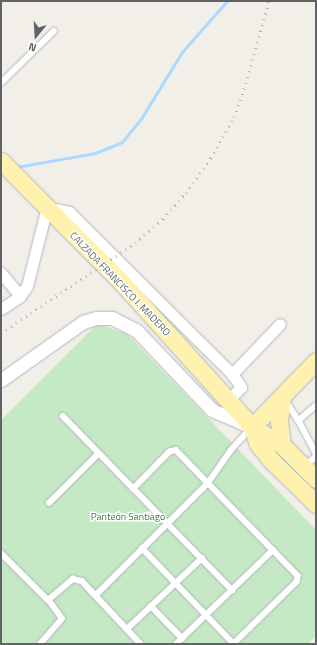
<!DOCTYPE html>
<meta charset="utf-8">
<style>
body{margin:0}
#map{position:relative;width:317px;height:645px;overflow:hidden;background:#f1efe8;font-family:"Titillium Web",sans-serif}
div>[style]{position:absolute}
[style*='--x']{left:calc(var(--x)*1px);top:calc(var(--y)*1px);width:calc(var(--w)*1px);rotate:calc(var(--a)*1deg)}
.green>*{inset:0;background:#c5e8c5}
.stream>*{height:3px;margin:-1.5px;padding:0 1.5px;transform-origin:1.5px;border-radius:1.5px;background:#aadaff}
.roads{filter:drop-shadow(0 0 1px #b5b8bc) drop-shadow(0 0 1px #b5b8bc)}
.service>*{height:5.5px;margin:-2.75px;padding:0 2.75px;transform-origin:2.75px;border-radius:2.75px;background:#fff}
.minor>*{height:11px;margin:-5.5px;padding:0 5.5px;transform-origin:5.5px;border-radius:5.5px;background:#fff}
.tertiary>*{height:13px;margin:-6.5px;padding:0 6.5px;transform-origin:6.5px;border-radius:6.5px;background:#fff}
.primary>*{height:17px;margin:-8.5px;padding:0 8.5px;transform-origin:8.5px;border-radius:8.5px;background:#fff2af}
.rail>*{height:3px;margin-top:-1.5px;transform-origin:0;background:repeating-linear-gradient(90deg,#b6b7b8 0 1px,transparent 0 6px)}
span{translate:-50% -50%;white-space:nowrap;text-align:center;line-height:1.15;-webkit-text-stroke:3px #fff;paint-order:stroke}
.street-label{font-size:10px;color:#5f6368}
.park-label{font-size:10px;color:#348238}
.frame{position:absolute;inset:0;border:2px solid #5f6368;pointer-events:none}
.north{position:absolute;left:16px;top:16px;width:40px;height:40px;-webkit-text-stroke:3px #fff;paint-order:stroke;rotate:198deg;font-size:11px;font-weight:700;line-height:16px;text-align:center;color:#5f6368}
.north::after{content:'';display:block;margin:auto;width:14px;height:18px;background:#5f6368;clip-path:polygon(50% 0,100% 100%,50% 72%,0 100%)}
</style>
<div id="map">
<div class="green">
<div style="clip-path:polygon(97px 324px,127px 334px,316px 530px,316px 636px,308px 644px,1px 644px,1px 420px)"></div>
</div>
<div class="stream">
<div style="--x:16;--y:167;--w:80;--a:-10"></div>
<div style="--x:95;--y:153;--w:29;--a:-22"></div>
<div style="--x:122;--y:142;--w:32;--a:-51"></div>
<div style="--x:142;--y:117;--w:76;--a:-58.4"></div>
<div style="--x:182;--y:52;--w:68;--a:-48.6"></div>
</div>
<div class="roads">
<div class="service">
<div style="--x:1;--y:83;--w:74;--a:-44.5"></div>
<div style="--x:286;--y:401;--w:24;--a:57"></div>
<div style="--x:316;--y:406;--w:23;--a:139"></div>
<div style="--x:299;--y:421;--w:36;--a:62"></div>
<div style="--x:63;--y:416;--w:243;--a:45.8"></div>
<div style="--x:306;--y:466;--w:14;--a:-45"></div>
<div style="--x:133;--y:489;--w:52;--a:-45.8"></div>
<div style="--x:169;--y:452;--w:7;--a:-16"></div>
<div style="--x:176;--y:450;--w:175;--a:45.9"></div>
<div style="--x:298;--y:576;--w:6;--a:99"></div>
<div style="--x:297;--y:582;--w:88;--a:135.5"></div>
<div style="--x:49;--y:503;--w:69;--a:-45"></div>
<div style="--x:142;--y:548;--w:133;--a:46.2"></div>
<div style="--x:1;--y:553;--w:66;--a:45"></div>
<div style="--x:96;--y:595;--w:158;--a:-45"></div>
<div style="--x:208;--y:483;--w:40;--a:-55.1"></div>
<div style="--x:231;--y:450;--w:28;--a:-48"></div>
<div style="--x:151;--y:606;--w:45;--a:45.9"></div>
<div style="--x:127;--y:629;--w:103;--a:-43.4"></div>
<div style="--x:40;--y:644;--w:33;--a:-49"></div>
<div style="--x:62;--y:619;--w:24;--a:-126"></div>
<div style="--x:48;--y:600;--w:33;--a:-40"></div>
<div style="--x:73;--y:579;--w:9;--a:13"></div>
<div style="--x:82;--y:581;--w:86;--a:46.9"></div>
<div style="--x:176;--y:644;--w:135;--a:-44.1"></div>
</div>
<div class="minor">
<div style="--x:1;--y:273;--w:30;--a:50"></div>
<div style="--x:1;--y:309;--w:23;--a:-34"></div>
<div style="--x:20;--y:296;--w:12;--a:-55"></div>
<div style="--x:27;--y:286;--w:81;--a:-75.8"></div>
<div style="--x:47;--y:207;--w:23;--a:13"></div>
<div style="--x:69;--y:212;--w:230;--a:44.8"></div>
<div style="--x:232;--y:374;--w:16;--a:55"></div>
<div style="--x:241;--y:387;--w:19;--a:133"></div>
<div style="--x:232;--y:374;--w:69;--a:-46.2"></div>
</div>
<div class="tertiary">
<div style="--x:1;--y:380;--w:100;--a:-35.3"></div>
<div style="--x:83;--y:322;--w:14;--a:-17"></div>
<div style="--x:96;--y:318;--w:16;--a:0"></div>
<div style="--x:112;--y:318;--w:27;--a:27"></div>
<div style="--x:136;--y:330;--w:110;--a:46.5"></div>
<div style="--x:212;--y:410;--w:41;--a:22.8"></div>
</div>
<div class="primary">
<div style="--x:1;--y:161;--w:173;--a:45.2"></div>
<div style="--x:123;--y:284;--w:193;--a:47.9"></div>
<div style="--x:252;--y:427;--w:35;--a:31"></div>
<div style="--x:282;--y:445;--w:48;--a:45"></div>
<div style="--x:252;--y:427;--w:18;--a:71"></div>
<div style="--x:258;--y:444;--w:22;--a:51"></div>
<div style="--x:272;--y:461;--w:62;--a:44.3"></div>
<div style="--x:252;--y:427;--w:92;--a:-45.9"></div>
<div style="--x:282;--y:445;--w:24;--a:-97"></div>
<div style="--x:279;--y:421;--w:24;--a:-83"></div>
</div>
</div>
<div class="rail">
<div style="--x:1;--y:333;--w:161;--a:-33.9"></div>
<div style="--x:135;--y:243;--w:37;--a:-41"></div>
<div style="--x:163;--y:219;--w:35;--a:-49"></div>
<div style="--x:186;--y:193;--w:43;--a:-54.5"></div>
<div style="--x:211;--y:158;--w:47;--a:-60.7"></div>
<div style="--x:234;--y:117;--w:30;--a:-70"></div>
<div style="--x:244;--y:89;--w:91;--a:-74.1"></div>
</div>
<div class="street-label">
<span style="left:120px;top:284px;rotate:46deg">CALZADA FRANCISCO I. MADERO</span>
</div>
<div class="park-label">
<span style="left:128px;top:517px">Panteón Santiago</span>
</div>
<div class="frame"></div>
<div class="north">N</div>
</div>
